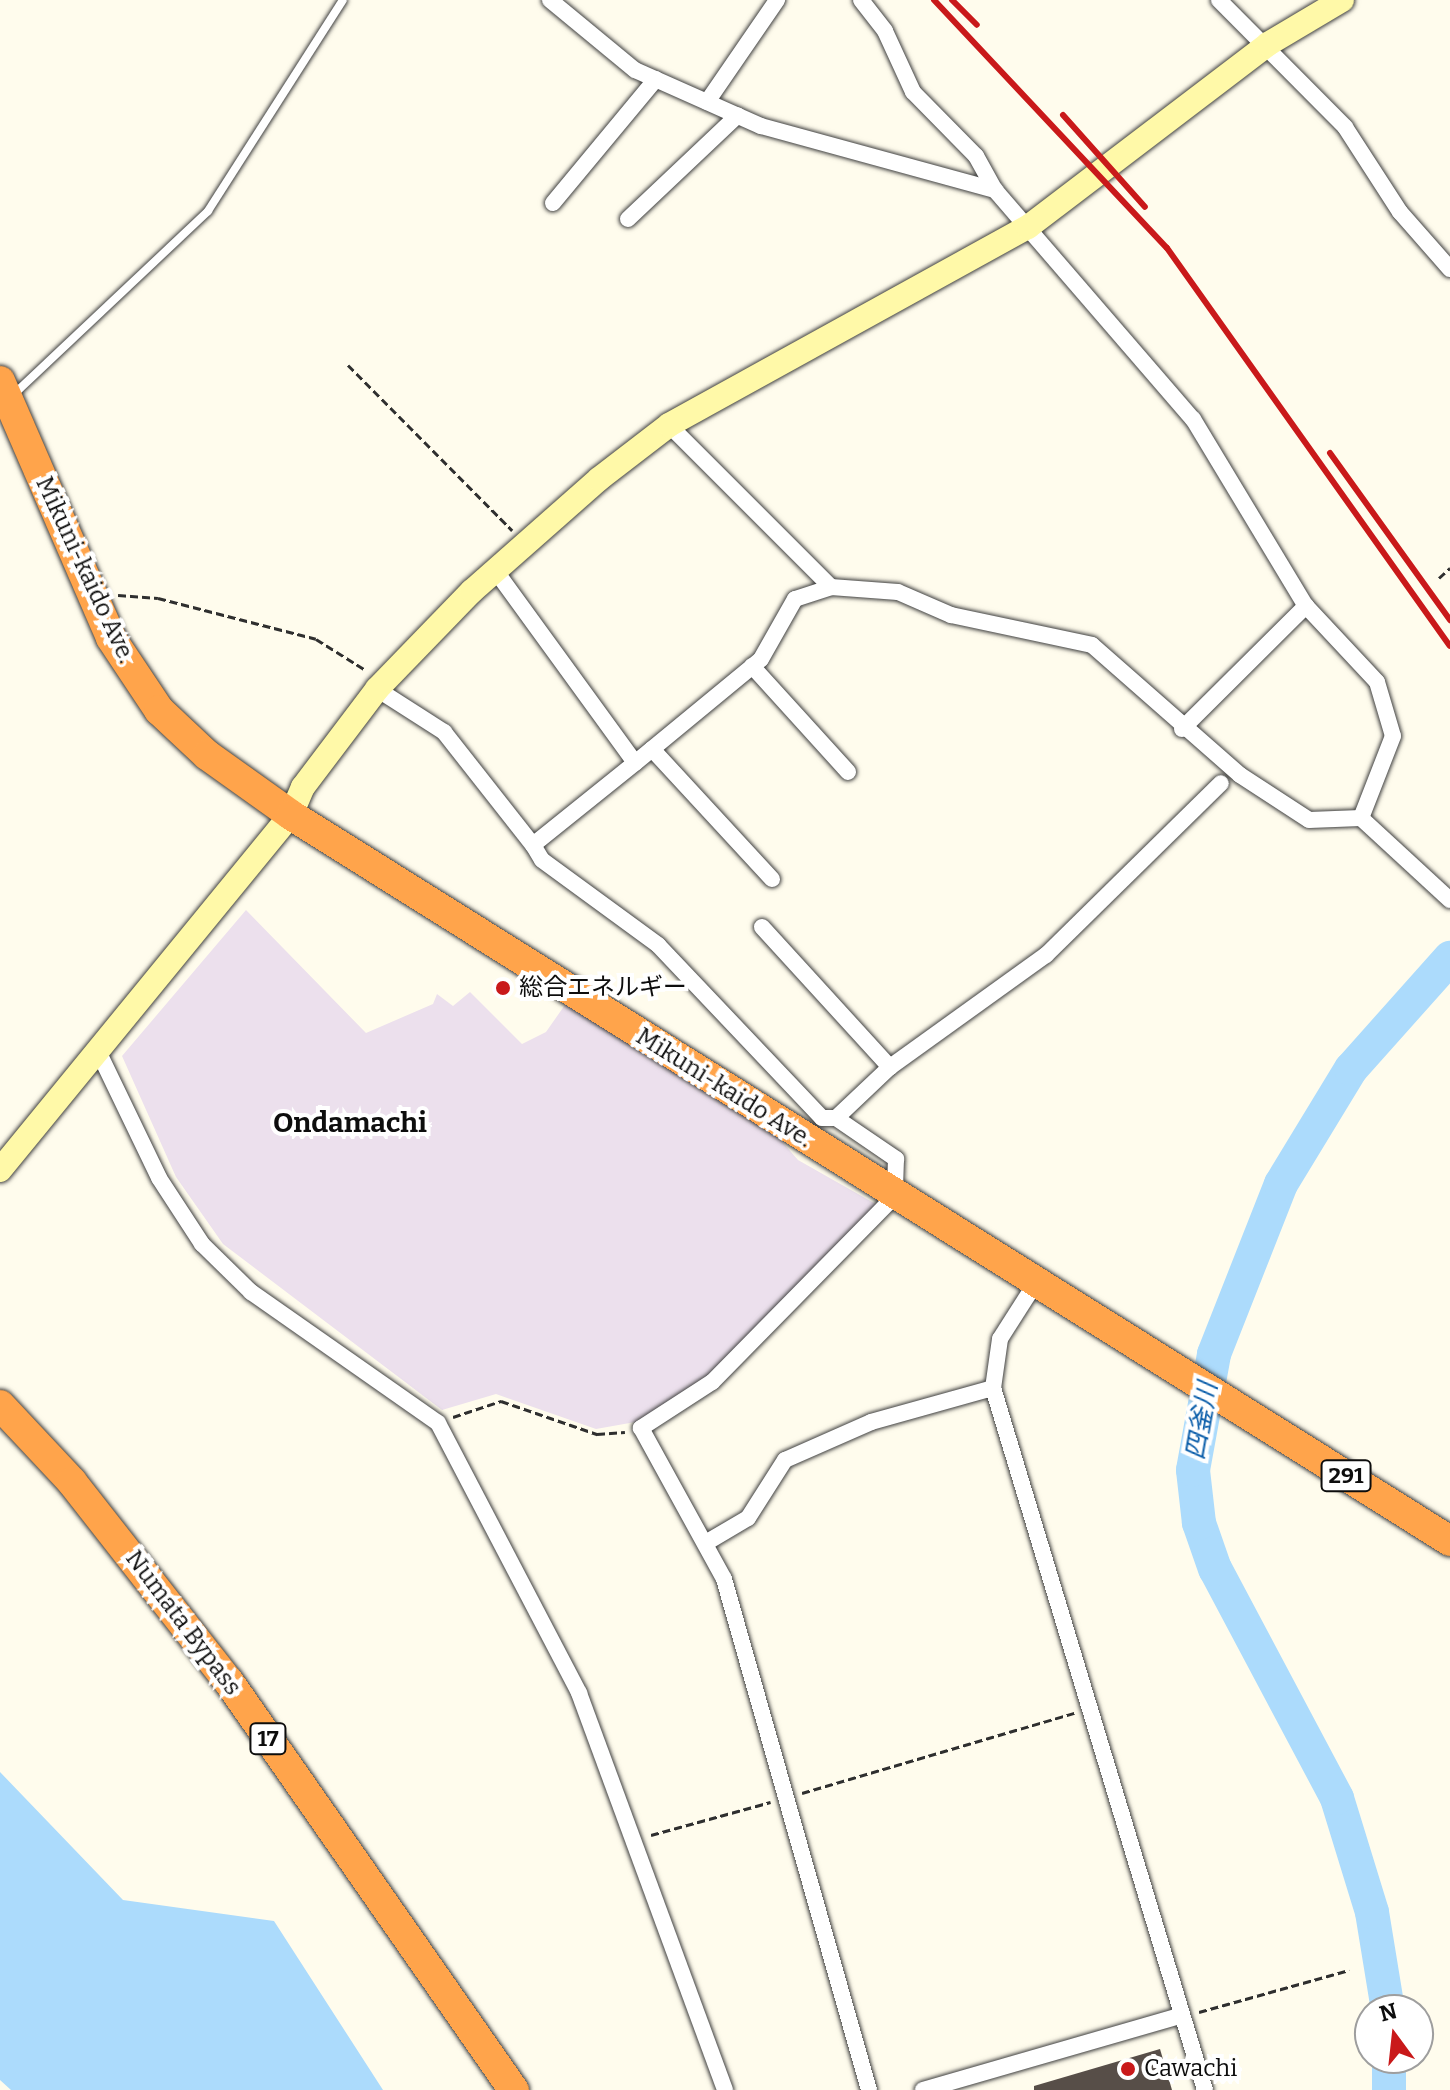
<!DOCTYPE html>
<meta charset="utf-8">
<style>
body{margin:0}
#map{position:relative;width:1450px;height:2090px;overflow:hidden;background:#fffced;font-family:Bitter,"Noto Sans JP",serif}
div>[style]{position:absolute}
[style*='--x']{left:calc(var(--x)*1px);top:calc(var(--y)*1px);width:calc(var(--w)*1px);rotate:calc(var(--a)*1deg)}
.industrial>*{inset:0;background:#ece0ed}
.water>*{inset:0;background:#acdbfc}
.river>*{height:34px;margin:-17px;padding:0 17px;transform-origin:17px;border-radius:17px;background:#acdbfc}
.building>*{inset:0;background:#574e48}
.path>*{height:3px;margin-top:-1.5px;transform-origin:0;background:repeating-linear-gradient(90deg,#2f2f2f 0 8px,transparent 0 12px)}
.roads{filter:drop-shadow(0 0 2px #404040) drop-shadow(0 0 2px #404040)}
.lane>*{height:8px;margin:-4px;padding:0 4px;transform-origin:4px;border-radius:4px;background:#fff}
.street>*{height:16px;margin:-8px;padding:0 8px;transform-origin:8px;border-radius:8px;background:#fff}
.secondary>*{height:24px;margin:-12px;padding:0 12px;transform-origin:12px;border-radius:12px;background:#fff9a8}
.highway>*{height:30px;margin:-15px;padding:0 15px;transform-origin:15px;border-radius:15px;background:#ffa44b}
.rail>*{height:6px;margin:-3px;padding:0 3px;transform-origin:3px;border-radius:3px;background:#c9191a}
.dots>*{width:22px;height:22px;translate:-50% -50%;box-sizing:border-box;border:4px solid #fff;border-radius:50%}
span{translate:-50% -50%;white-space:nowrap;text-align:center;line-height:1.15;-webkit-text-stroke:8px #fff;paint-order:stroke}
.shield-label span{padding:2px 6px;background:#fff;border:2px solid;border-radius:6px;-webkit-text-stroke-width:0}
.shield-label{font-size:22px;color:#0d0d0d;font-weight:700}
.street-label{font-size:24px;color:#0d0d0d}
.poi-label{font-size:24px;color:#0d0d0d}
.left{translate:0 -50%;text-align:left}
.water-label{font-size:26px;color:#0b5eaa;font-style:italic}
.quarter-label{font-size:28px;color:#0d0d0d;font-weight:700}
.north{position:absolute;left:1354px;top:1994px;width:80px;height:80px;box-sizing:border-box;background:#fff;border:2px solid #9e9e9e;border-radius:50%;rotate:345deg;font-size:22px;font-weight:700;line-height:32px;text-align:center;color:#0d0d0d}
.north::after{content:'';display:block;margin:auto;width:28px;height:36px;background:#c9191a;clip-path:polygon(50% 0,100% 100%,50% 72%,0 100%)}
</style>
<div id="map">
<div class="industrial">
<div style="clip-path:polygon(246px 910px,366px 1033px,433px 1004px,437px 994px,453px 1006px,470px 992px,522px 1044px,546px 1032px,567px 1002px,764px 1121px,798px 1160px,881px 1207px,710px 1378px,641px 1421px,596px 1429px,496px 1394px,442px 1410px,223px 1244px,176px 1177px,122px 1056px)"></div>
</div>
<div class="water">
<div style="clip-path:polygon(0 1772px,123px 1900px,274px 1921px,383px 2090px,11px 2090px,0 2080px)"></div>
</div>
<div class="river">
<div style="--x:1388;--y:2010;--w:99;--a:-99.3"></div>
<div style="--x:1372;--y:1912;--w:119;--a:-107.1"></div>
<div style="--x:1337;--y:1798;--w:259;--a:-118"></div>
<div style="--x:1215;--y:1569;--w:49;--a:-109.2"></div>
<div style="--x:1199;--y:1523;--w:53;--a:-96.5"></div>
<div style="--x:1193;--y:1470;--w:118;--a:-79.7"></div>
<div style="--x:1214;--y:1354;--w:183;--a:-68.5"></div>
<div style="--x:1281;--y:1184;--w:135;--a:-58.7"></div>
<div style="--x:1351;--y:1069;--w:149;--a:-48.3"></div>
<div style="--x:1389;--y:2090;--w:32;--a:-90"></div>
</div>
<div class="building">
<div style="clip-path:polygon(1160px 2049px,1172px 2090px,1034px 2090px,1034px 2086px)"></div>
</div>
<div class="path">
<div style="--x:348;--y:365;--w:233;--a:45.2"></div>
<div style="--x:1439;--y:578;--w:15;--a:-42"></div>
<div style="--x:118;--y:595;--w:40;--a:4.3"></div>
<div style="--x:158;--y:598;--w:163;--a:14.5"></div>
<div style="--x:316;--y:639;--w:57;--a:32"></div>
<div style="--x:453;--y:1417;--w:51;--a:-18.4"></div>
<div style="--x:501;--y:1401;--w:102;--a:19"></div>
<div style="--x:597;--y:1434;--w:28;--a:-4"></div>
<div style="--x:802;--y:1793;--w:284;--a:-16.4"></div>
<div style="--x:651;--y:1835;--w:124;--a:-15.4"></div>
<div style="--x:1199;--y:2012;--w:156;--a:-15.6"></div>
</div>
<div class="roads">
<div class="lane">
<div style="--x:13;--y:395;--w:268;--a:-43.3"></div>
<div style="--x:208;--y:211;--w:250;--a:-57.4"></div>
</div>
<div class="street">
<div style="--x:550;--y:0;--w:110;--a:39.5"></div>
<div style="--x:635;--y:70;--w:138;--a:24"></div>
<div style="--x:761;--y:126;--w:243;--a:15.3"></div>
<div style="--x:995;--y:190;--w:303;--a:49.2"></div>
<div style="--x:1193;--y:419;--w:218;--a:58.9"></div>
<div style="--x:1306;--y:606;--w:104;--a:46.9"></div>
<div style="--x:1377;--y:682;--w:56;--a:73.5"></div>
<div style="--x:1393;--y:736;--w:88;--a:111.3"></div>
<div style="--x:861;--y:0;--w:39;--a:52"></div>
<div style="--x:885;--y:31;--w:67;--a:65.3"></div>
<div style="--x:913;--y:92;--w:90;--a:45.5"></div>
<div style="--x:976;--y:156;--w:39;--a:61"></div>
<div style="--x:1219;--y:0;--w:179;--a:45.2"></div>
<div style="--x:1345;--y:127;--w:101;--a:57.1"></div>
<div style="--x:1400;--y:212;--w:76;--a:48.7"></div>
<div style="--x:707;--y:102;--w:124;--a:-55.5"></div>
<div style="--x:553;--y:203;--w:161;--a:-50.3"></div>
<div style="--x:628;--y:219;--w:151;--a:-43.4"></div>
<div style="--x:669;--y:425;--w:229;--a:45"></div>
<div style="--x:831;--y:587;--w:67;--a:4.3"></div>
<div style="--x:898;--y:592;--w:58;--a:23.5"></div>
<div style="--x:951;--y:615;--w:144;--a:12"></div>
<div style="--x:1092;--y:645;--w:197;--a:41.3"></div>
<div style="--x:1240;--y:775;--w:82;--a:33.1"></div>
<div style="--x:1309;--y:820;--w:52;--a:-2.2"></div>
<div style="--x:1361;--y:818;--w:121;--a:42.7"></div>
<div style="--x:495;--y:570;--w:238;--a:54"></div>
<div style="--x:635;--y:763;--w:163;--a:-39.5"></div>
<div style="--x:761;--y:659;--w:69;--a:-60.5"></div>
<div style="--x:795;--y:599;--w:38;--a:-18"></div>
<div style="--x:752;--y:666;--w:143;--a:47.8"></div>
<div style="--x:377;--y:689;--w:80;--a:32.7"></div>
<div style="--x:444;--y:732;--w:144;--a:51.8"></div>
<div style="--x:1182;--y:729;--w:175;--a:-44.8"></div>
<div style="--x:652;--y:749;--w:177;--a:47.3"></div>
<div style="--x:635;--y:763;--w:131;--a:141.2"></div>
<div style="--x:533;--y:845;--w:17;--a:59"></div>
<div style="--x:542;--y:860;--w:144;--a:36.2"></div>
<div style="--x:658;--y:945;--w:238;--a:46.5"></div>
<div style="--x:822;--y:1118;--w:14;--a:0"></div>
<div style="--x:762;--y:927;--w:190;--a:47.6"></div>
<div style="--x:890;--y:1067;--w:74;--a:136.6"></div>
<div style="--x:836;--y:1118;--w:73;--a:34.3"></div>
<div style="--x:896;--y:1159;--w:37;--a:92"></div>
<div style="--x:895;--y:1196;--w:261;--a:134.5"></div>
<div style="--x:712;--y:1382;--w:85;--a:147.1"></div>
<div style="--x:641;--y:1428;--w:172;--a:61.2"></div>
<div style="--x:724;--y:1579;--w:531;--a:74.16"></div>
<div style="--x:98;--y:1051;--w:141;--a:64.3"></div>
<div style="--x:159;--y:1178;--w:79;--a:56.9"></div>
<div style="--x:202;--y:1244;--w:69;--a:44.4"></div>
<div style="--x:251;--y:1292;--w:228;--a:35"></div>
<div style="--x:438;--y:1423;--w:305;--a:62.4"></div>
<div style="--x:579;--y:1693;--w:423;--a:69.8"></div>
<div style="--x:890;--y:1067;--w:192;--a:-35.7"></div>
<div style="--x:1046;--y:955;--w:245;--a:-44.5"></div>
<div style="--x:1035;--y:1284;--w:65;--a:122.5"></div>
<div style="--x:1000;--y:1339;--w:49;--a:98.1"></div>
<div style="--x:993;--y:1388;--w:733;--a:73.2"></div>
<div style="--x:709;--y:1541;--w:45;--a:-30.5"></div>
<div style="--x:748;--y:1518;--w:69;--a:-57.5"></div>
<div style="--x:785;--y:1460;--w:94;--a:-23.8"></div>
<div style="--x:871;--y:1422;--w:127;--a:-15.6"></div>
<div style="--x:923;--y:2090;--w:267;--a:-16.1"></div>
</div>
<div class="secondary">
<div style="--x:0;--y:1170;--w:459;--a:-50.7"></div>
<div style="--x:291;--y:815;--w:30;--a:-67"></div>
<div style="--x:303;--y:787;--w:123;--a:-52.9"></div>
<div style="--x:377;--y:689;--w:136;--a:-45.9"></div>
<div style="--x:472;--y:591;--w:169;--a:-41.4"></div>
<div style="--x:599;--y:479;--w:88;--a:-37.6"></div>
<div style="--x:669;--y:425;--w:410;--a:-28.9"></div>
<div style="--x:1028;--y:227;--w:302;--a:-37.3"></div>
<div style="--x:1268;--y:44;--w:86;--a:-30.7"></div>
</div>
<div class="highway">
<div style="--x:0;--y:381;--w:280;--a:66.6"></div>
<div style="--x:111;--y:638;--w:87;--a:56.3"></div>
<div style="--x:159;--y:710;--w:66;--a:43.2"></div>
<div style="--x:207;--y:755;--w:103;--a:35.5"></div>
<div style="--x:291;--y:815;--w:1368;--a:32.06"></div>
<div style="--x:0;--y:1405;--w:105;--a:46.9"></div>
<div style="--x:72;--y:1482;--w:254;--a:51.9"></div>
<div style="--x:229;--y:1682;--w:498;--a:55.1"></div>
</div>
</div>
<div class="rail">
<div style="--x:934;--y:0;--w:340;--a:46.8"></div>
<div style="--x:1167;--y:248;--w:488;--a:54.6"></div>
<div style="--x:952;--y:0;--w:35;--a:45"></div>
<div style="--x:1063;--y:115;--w:123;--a:48.3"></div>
<div style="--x:1330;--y:453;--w:206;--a:54.3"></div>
</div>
<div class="dots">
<div style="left:503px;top:988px;background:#c9191a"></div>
<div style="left:1128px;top:2069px;background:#c9191a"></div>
</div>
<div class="shield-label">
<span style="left:1346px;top:1476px">291</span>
<span style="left:268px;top:1739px">17</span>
</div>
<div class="street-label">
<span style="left:85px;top:570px;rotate:65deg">Mikuni-kaido Ave.</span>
<span style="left:724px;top:1088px;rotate:32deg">Mikuni-kaido Ave.</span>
<span style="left:183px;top:1623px;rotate:53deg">Numata Bypass</span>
</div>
<div class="poi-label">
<span class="left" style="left:519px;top:988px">総合エネルギー</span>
<span class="left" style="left:1144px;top:2069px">Cawachi</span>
</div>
<div class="water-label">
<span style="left:1202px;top:1421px;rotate:-80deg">四釜川</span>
</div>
<div class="quarter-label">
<span style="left:350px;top:1123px">Ondamachi</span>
</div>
<div class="north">N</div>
</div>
